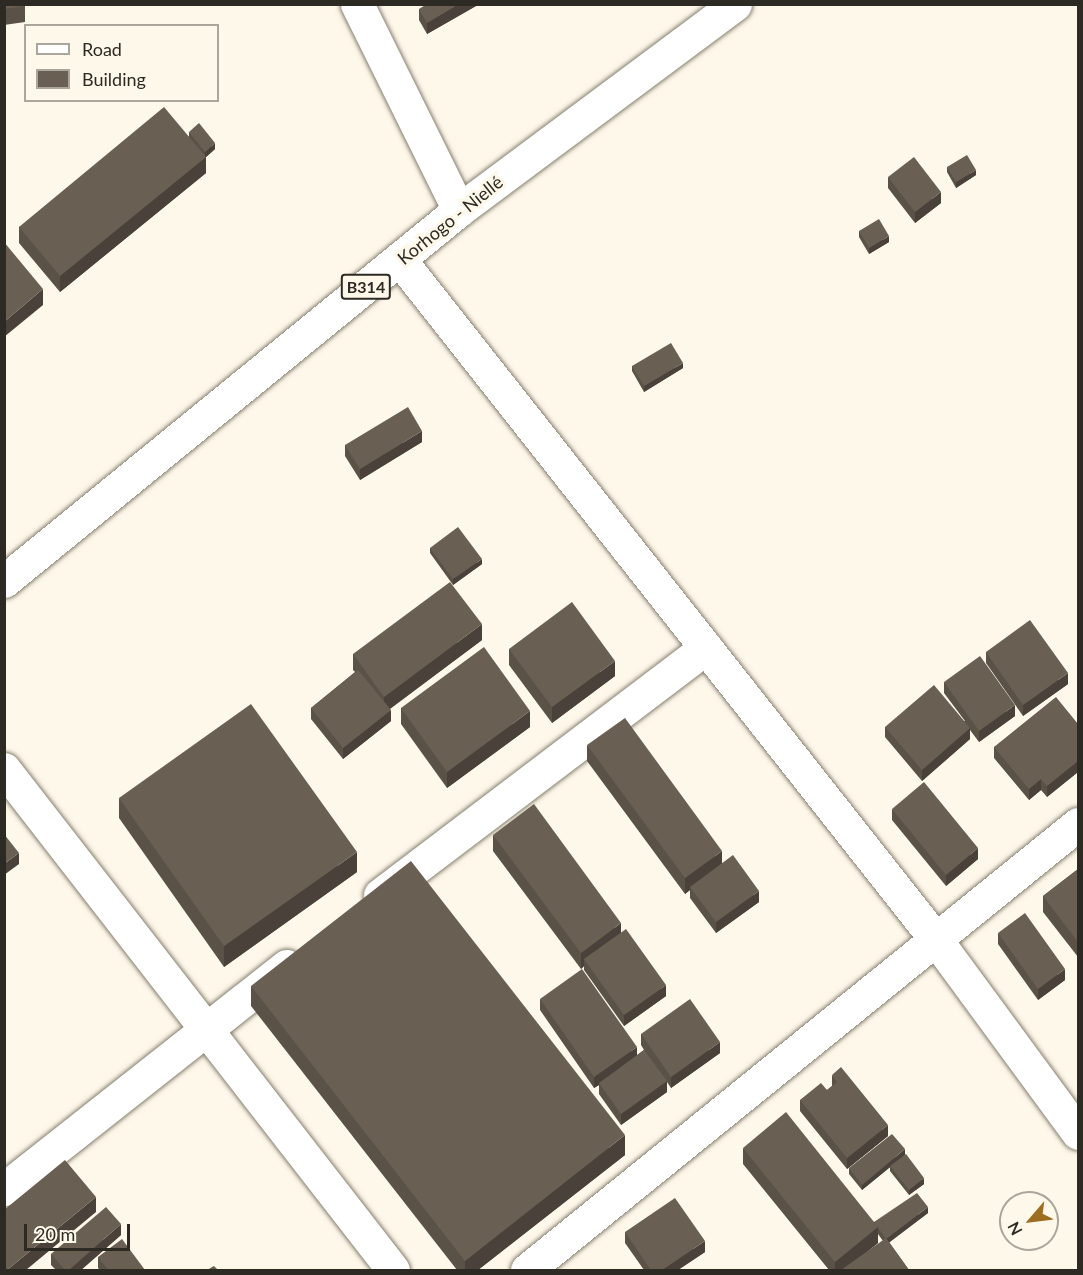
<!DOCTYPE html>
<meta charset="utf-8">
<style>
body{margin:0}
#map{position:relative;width:1083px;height:1275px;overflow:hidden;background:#fef8ea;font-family:Lato,sans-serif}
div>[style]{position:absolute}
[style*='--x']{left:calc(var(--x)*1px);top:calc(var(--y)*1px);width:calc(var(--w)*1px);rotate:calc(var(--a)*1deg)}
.roads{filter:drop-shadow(0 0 2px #857f6f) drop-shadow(0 0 2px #857f6f)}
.minor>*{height:33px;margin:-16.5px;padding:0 16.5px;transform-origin:16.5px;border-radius:16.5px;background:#fff}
.major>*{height:33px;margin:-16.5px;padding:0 16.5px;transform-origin:16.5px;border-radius:16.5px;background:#fff}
.wall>*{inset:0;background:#5b5247}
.shaded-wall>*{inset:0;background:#4a423a}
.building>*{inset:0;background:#6a5f53}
span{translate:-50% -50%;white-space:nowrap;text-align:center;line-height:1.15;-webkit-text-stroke:6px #fef8ea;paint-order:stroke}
.shield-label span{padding:2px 4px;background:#fef8ea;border:2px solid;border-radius:4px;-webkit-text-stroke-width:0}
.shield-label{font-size:16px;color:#2d2a24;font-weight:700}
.street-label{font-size:18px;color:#2d2a24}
.frame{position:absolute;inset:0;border:6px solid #2d2a24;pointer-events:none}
.legend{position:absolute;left:24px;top:24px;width:195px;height:78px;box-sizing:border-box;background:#fef8ea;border:2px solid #aaa69b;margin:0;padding:8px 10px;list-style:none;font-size:18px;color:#2d2a24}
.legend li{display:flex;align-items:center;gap:12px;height:30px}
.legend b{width:30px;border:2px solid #aaa69b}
.north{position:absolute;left:999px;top:1191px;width:60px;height:60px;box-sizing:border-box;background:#fef8ea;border:2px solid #aaa69b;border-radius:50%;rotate:242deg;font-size:16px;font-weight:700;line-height:24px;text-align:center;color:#2d2a24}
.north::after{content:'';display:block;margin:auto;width:21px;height:27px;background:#9d6e20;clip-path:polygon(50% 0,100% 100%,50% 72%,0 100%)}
.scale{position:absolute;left:24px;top:1224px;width:106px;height:27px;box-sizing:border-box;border:3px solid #2d2a24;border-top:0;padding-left:8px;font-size:18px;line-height:21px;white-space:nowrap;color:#2d2a24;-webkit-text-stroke:4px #fef8ea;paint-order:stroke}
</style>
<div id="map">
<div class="roads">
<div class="minor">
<div style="--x:357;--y:4;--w:230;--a:63.7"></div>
<div style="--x:400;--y:260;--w:867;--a:51.74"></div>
<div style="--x:937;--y:941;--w:238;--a:53.7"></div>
<div style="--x:4;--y:769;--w:634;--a:52.17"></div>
<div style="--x:380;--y:895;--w:409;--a:-37.2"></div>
<div style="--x:4;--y:1189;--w:360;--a:-38.3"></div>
<div style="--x:527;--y:1270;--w:709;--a:-38.99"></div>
</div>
<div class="major">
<div style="--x:4;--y:581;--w:587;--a:-39.19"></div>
<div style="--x:459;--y:210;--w:344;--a:-36.7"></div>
</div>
</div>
<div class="wall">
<div style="clip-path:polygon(4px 4px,25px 4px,25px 22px,4px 25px)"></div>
<div style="clip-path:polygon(476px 4px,476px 6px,427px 34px,419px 20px,419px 9px)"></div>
<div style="clip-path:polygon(189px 132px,215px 149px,206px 157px,206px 173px,60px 292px,19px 243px,19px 227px,189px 137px)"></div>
<div style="clip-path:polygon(947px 167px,976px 175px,956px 188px,947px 172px)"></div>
<div style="clip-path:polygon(888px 177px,941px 203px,915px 223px,888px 188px)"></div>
<div style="clip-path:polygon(859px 231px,889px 242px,869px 254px,859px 237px)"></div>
<div style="clip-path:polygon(632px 366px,683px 368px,644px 392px,632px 371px)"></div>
<div style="clip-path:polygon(422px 442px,360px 480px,345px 456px,345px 445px)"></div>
<div style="clip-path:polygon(430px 548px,482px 564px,453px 585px,430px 553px)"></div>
<div style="clip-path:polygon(482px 640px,390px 709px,391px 721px,343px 759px,311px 719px,311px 708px,355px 672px,353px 670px,353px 654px)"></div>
<div style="clip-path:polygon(509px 649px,615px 676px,552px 723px,509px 665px)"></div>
<div style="clip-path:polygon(986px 652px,1068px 684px,1023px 716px,986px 663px)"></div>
<div style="clip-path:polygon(944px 682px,1015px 716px,979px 742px,970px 730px,970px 739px,922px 781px,885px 737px,885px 727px,965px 721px,944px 693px)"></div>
<div style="clip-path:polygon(401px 708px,530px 727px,447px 788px,401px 724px)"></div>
<div style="clip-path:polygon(1078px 724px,1078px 772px,1047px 797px,1041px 790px,1029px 800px,994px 758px,994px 747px)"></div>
<div style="clip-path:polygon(587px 745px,722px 863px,759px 902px,716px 933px,690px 898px,690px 890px,685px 894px,587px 761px)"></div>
<div style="clip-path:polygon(119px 798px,357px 872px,224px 967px,119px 818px)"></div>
<div style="clip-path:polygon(892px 809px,978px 859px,946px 886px,892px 820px)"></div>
<div style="clip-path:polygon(493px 835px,621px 933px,666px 996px,624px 1026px,584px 970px,584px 966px,581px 969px,493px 851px)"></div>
<div style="clip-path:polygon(1078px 869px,1078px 957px,1043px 912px,1043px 896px)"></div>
<div style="clip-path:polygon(998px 933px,1065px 980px,1038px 1000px,998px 944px)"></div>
<div style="clip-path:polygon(251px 986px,625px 1155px,478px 1270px,457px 1270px,251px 1006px)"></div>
<div style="clip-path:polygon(540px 999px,637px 1055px,644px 1050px,641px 1045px,641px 1034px,720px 1053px,671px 1088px,667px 1082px,667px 1092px,621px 1125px,599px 1094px,599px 1085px,594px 1088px,540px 1010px)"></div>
<div style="clip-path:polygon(832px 1075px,888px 1136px,847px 1169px,800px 1111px,800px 1100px,827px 1090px,832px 1086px)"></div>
<div style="clip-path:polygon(evenodd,743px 1148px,874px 1222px,928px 1213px,889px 1242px,909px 1270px,829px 1270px,743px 1164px,743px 1148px,878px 1234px,883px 1241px,863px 1255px,878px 1243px,878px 1234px)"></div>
<div style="clip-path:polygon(905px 1155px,924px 1184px,909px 1195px,890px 1171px,890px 1167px,862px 1190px,849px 1174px,849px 1168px)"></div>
<div style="clip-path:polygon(625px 1232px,705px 1252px,678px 1270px,644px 1270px,625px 1243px)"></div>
<div style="clip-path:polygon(121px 1235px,81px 1270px,56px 1270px,51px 1265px,51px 1254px)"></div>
<div style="clip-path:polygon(98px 1257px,145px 1270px,100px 1270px,98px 1268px)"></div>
</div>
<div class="shaded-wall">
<div style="clip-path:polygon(459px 4px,476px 4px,476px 6px,427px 34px,427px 23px)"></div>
<div style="clip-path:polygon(215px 143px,215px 149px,205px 158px,205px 152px)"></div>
<div style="clip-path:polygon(206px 157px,206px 173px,60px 292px,60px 276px)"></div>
<div style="clip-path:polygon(976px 170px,976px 175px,956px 188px,956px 182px)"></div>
<div style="clip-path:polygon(941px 192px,941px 203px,915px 223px,915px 212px)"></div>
<div style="clip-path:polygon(889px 236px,889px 242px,869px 254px,869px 248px)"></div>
<div style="clip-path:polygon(43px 289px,43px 305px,4px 337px,4px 322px)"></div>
<div style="clip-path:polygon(683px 363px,683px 368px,644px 392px,644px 386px)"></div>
<div style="clip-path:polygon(422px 431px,422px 442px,360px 480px,360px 469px)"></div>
<div style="clip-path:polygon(482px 559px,482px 564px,453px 585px,453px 579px)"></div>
<div style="clip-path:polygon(482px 624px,482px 640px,384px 713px,384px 697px)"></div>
<div style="clip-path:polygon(615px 661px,615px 676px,552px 723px,552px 707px)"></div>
<div style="clip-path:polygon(1068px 673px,1068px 684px,1023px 716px,1023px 705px)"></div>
<div style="clip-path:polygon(1015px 705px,1015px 716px,979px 742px,979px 731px)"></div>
<div style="clip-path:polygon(391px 710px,391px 721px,343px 759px,343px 748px)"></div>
<div style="clip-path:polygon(530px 711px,530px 727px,447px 788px,447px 772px)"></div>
<div style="clip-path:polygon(970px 728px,970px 739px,922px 781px,922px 770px)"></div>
<div style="clip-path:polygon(1078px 761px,1078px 772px,1047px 797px,1047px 786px)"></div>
<div style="clip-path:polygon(1041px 779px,1041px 790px,1029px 800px,1029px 789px)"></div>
<div style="clip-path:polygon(978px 848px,978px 859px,946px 886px,946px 875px)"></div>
<div style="clip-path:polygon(722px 851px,722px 867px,690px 887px,690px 890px,685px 894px,685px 878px)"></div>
<div style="clip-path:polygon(357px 852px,357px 872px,224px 967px,224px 946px)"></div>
<div style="clip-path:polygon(19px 853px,19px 864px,4px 875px,4px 864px)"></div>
<div style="clip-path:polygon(759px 891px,759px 902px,716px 933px,716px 922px)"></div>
<div style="clip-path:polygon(621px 923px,621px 939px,584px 959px,584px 966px,581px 969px,581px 953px)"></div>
<div style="clip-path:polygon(1065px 969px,1065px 980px,1038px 1000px,1038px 989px)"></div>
<div style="clip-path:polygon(666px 985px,666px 996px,624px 1026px,624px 1015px)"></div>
<div style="clip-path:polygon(720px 1042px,720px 1053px,671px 1088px,671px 1077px)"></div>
<div style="clip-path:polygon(637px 1047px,637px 1058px,599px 1083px,599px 1085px,594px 1088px,594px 1077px)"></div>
<div style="clip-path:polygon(667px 1081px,667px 1092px,621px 1125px,621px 1114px)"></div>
<div style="clip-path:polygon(888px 1125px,888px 1136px,847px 1169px,847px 1158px)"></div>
<div style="clip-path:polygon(625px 1135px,625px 1155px,478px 1270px,465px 1270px,465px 1261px)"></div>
<div style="clip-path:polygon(905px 1149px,905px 1155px,862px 1190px,862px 1185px)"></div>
<div style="clip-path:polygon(924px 1178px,924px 1184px,909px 1195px,909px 1190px)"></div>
<div style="clip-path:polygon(96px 1197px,96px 1212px,26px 1270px,7px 1270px)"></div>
<div style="clip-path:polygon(928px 1207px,928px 1213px,886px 1245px,886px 1239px)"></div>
<div style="clip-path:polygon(121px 1224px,121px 1235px,81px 1270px,69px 1270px)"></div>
<div style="clip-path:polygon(878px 1227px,878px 1243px,844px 1270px,835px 1270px,835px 1262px)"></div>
<div style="clip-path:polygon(705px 1241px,705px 1252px,678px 1270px,662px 1270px)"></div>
</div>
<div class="building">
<div style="clip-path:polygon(4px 4px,25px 4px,25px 6px,4px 9px)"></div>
<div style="clip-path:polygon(427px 4px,459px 4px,427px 23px,419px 9px)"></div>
<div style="clip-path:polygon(164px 107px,206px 157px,60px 276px,19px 227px)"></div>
<div style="clip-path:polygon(199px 123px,215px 143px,205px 152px,189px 132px)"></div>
<div style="clip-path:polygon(967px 155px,976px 170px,956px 182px,947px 167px)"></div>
<div style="clip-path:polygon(914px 157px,941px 192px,915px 212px,888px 177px)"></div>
<div style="clip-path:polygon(879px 219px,889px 236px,869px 248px,859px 231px)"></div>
<div style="clip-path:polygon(4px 242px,43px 289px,4px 322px)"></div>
<div style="clip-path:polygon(671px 343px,683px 363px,644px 386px,632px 366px)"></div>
<div style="clip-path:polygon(408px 407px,422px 431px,360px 469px,345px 445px)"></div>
<div style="clip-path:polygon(458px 527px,482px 559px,453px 579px,430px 548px)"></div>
<div style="clip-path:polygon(450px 582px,482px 624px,384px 697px,353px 654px)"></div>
<div style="clip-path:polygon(572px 602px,615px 661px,552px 707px,509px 649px)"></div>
<div style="clip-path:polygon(1030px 620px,1068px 673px,1023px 705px,986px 652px)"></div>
<div style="clip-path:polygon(484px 647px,530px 711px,447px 772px,401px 708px)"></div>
<div style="clip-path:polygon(980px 656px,1015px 705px,979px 731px,944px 682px)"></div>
<div style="clip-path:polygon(358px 670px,391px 710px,343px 748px,311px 708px)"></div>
<div style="clip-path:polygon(934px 685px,970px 728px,922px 770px,885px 727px)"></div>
<div style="clip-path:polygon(1056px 697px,1078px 724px,1078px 761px,1047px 786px,1041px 779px,1029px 789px,994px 747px)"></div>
<div style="clip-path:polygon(251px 704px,357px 852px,224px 946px,119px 798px)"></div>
<div style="clip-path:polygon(625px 718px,722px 851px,685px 878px,587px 745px)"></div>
<div style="clip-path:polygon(924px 782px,978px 848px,946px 875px,892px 809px)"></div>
<div style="clip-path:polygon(534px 804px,621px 923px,581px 953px,493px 835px)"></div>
<div style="clip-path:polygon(4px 834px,19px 853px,4px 864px)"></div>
<div style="clip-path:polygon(733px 855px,759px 891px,716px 922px,690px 887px)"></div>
<div style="clip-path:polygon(411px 861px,625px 1135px,465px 1261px,251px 986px)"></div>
<div style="clip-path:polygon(1078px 869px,1078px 942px,1043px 896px)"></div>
<div style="clip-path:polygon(1025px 913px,1065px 969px,1038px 989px,998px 933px)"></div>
<div style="clip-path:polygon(626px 929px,666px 985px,624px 1015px,584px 959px)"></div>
<div style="clip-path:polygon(582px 969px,637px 1047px,594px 1077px,540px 999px)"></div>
<div style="clip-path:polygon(690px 999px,720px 1042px,671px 1077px,641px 1034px)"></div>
<div style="clip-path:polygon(644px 1050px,667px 1081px,621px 1114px,599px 1083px)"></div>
<div style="clip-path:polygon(841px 1067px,888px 1125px,847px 1158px,800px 1100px,821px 1083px,827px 1090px,837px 1082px,832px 1075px)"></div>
<div style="clip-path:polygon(786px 1112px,878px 1227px,835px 1262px,743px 1148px)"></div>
<div style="clip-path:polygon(892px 1134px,905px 1149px,862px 1185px,849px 1168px)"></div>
<div style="clip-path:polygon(906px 1154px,924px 1178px,909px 1190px,890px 1166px)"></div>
<div style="clip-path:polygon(65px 1160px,96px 1197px,7px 1270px,4px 1270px,4px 1210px)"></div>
<div style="clip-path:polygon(917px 1193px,928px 1207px,886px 1239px,874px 1222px)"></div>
<div style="clip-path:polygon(675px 1198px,705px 1241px,662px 1270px,651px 1270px,625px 1232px)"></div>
<div style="clip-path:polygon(106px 1207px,121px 1224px,69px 1270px,65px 1270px,51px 1254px)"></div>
<div style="clip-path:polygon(886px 1238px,909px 1270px,841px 1270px)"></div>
<div style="clip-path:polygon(122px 1239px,145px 1270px,108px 1270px,98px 1257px)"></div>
<div style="clip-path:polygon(214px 1266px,218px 1270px,207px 1270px)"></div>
</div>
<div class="shield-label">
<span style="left:366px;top:287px">B314</span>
</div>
<div class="street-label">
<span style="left:450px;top:220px;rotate:-39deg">Korhogo - Niellé</span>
</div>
<div class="frame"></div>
<ul class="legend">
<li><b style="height:8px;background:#fff"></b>Road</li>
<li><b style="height:16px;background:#6a5f53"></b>Building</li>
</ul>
<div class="north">N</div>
<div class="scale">20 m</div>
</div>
